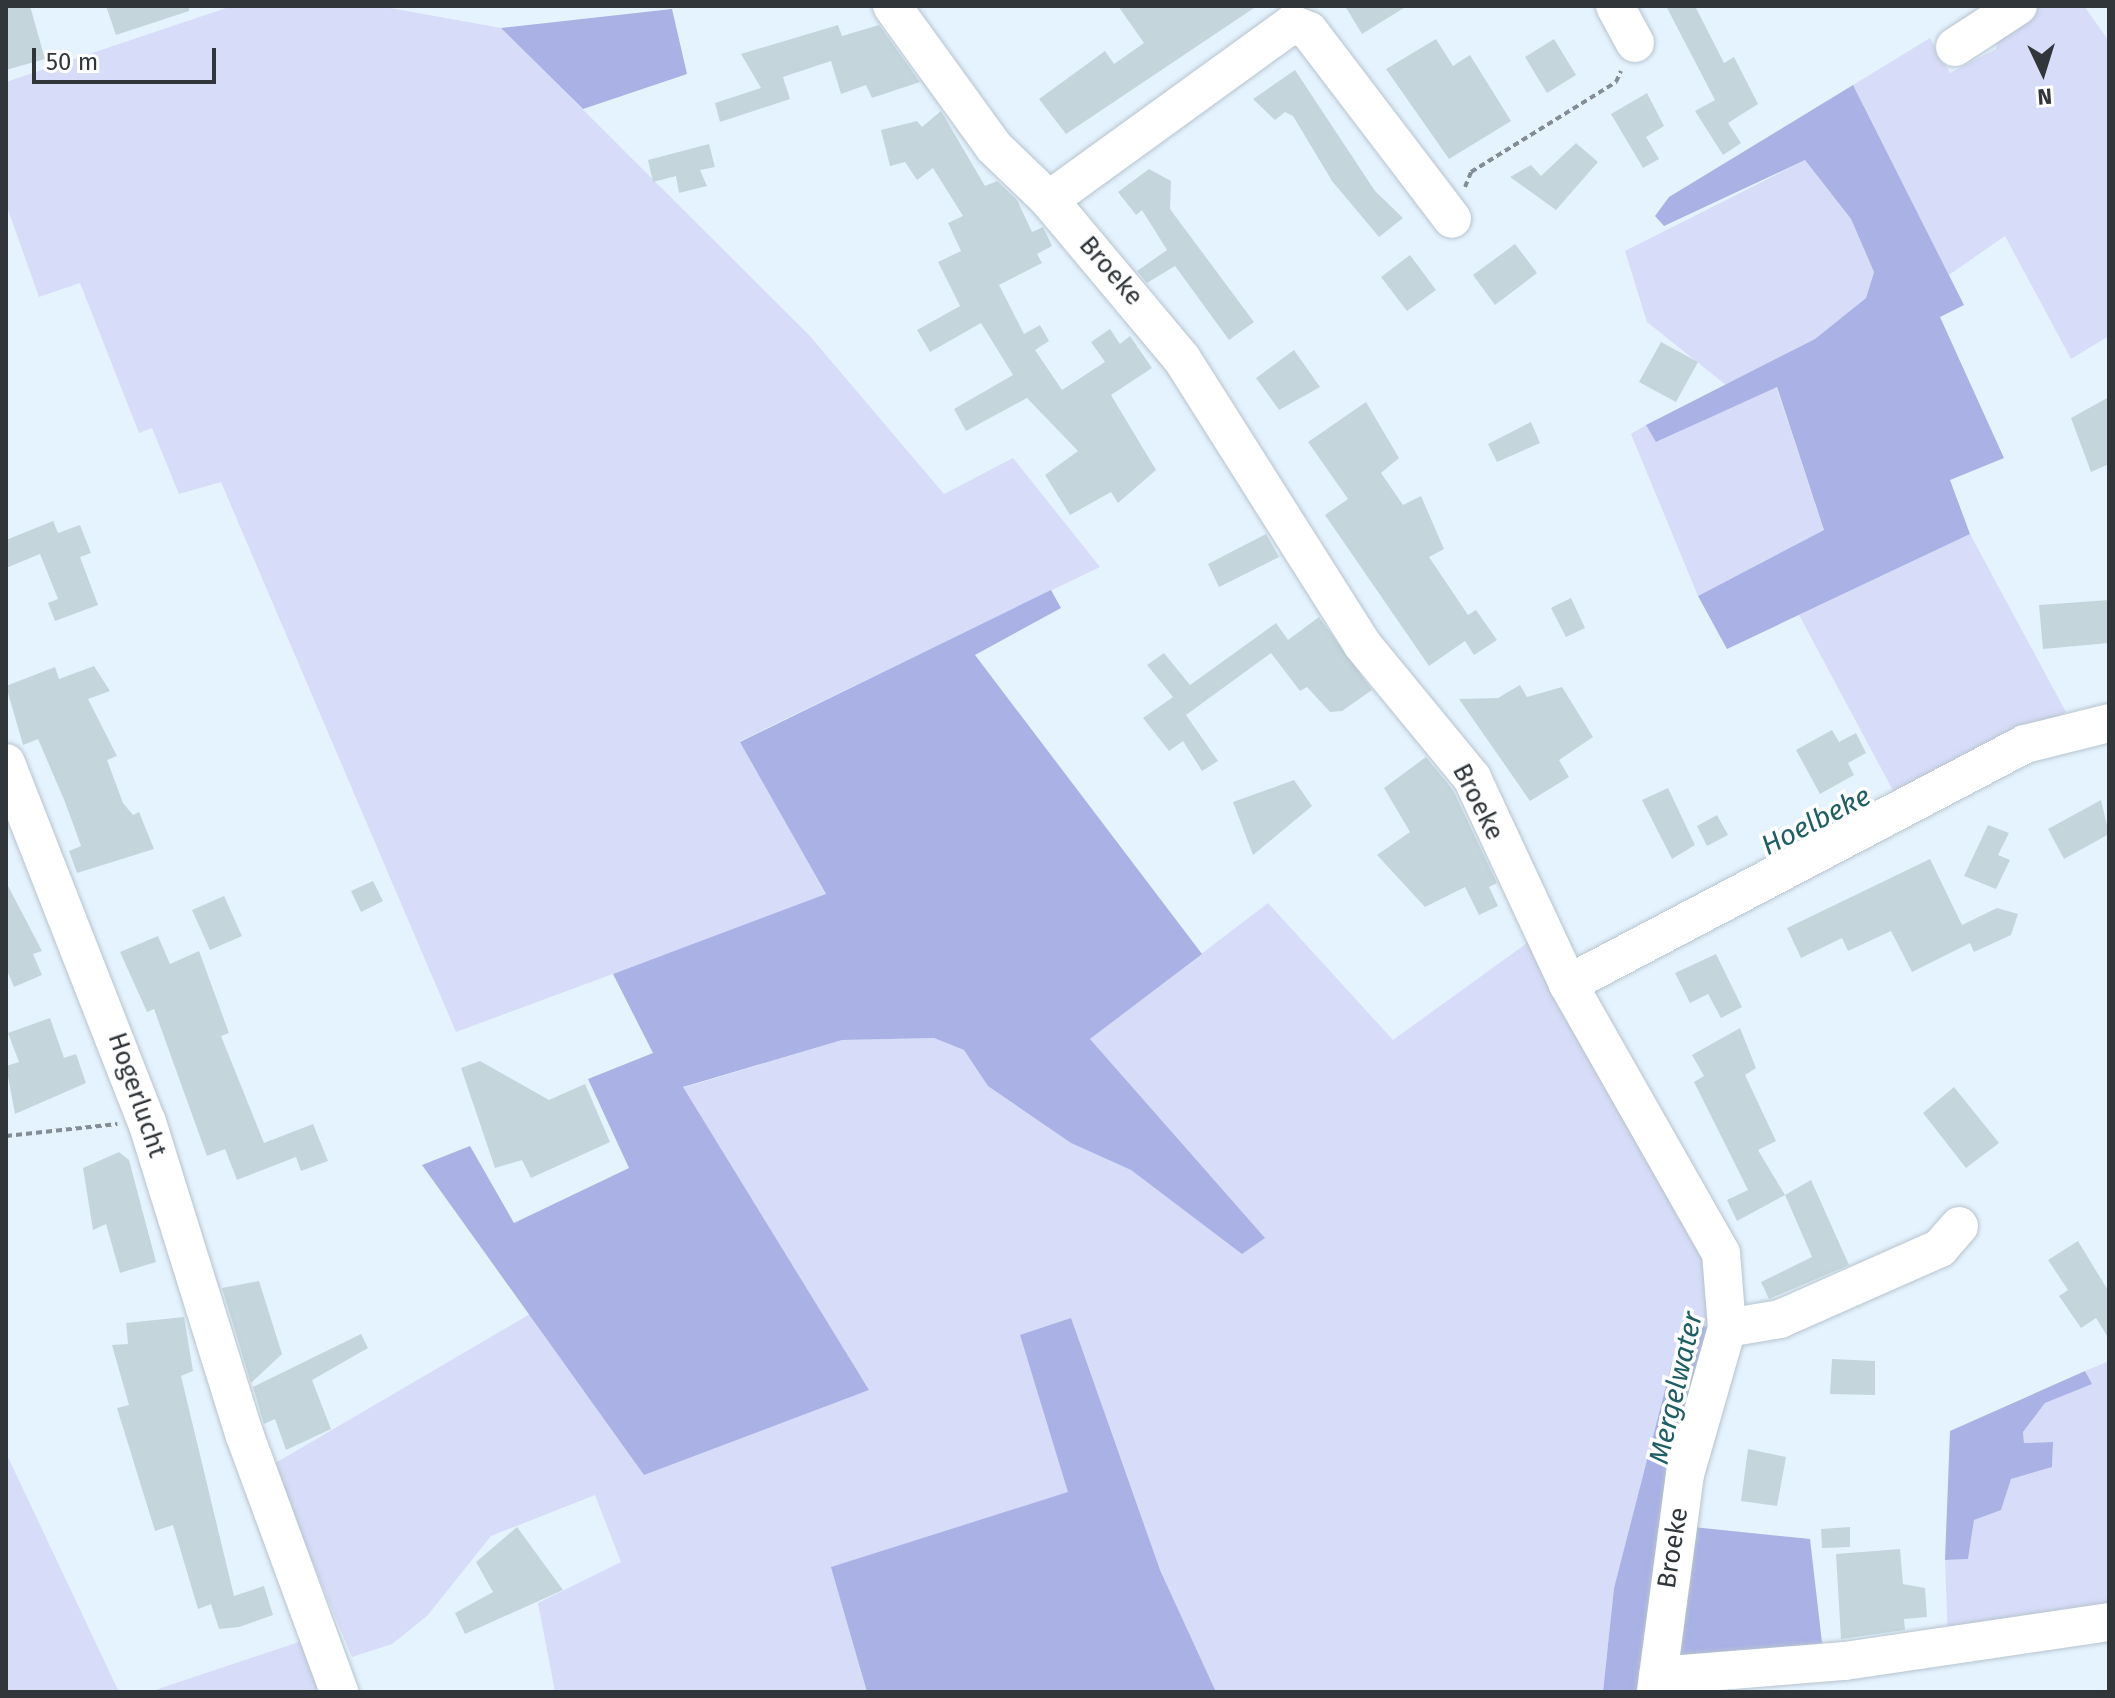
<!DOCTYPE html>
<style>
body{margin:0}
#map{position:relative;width:2115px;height:1698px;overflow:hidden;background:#e5f3fe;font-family:"Fira Sans",sans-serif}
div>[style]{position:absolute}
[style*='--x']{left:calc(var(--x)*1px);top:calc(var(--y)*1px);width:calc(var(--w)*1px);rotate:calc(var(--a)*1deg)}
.green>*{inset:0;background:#d7dcf8}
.forest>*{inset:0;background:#a9b1e5}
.building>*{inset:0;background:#c4d6dc}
.path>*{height:4px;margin-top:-2px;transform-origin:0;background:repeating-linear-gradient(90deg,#848d95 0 6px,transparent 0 10px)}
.roads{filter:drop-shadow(0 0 2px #b6c4ce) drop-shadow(0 0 2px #b6c4ce)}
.minor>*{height:38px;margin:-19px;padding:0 19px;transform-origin:19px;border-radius:19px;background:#fff}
span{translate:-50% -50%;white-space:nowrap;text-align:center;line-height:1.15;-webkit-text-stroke:7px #fff;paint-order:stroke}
.street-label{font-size:26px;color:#30363a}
.water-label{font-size:28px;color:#1f5e64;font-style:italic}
.frame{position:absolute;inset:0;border:8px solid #30363a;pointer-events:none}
.north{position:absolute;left:2003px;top:32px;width:80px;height:80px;-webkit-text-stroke:6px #fff;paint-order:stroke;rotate:176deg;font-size:22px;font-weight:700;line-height:32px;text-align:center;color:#30363a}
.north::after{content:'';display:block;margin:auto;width:28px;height:36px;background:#30363a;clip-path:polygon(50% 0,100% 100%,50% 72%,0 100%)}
.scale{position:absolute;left:32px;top:48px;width:184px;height:36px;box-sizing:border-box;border:4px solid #30363a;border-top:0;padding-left:10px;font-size:24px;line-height:28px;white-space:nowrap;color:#30363a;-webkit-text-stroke:6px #fff;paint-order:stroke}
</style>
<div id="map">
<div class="green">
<div style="clip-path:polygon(232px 6px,379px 6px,501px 28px,809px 335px,944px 494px,1013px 458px,1100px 567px,740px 741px,826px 895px,456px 1032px,221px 482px,179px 494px,152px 428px,139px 433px,80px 283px,39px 297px,6px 204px,6px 82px)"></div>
<div style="clip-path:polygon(2039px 6px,2084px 6px,2109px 41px,2109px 336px,2071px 359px,2005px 236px,1949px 275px,1853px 85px,1930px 38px,1950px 73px,1996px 49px,1998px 26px)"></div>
<div style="clip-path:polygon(1805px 160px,1851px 219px,1874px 272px,1866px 298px,1815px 339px,1726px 385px,1647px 322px,1625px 251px)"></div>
<div style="clip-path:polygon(1776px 386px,1824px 530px,1698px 596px,1631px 434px,1646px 425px,1657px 442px)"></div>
<div style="clip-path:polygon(1970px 534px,2066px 712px,1897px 798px,1799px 615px)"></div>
<div style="clip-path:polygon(1268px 903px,1393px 1040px,1534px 938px,1705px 1248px,1709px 1327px,1682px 1325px,1614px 1588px,1603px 1692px,1216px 1692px,1160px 1570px,1020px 1335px,1069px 1492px,832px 1567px,867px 1692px,555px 1692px,538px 1603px,621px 1562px,595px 1495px,491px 1536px,427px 1616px,392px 1644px,352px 1657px,272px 1465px,530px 1314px,644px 1475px,869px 1390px,682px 1088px,842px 1040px,934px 1038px,964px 1050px,989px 1086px,1071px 1143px,1131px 1170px,1243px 1253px,1264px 1238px,1090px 1039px)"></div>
<div style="clip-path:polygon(2109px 1361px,2109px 1614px,1948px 1643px,1945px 1560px,1968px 1559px,1974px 1520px,2001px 1509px,2011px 1479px,2052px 1466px,2053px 1442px,2024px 1443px,2023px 1432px,2045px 1403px,2091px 1384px,2085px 1371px)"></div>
<div style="clip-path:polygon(6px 1453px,119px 1692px,6px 1692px)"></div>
<div style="clip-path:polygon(302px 1641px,319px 1692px,149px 1692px)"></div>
</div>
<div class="forest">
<div style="clip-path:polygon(672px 9px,687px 74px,583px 109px,501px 28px)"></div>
<div style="clip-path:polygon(1853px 85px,1964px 305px,1940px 317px,2004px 458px,1950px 480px,1970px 534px,1727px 649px,1698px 596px,1824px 530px,1777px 387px,1656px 442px,1646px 425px,1815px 339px,1866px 298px,1874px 272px,1851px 219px,1805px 160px,1664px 226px,1655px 216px,1669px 197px)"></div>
<div style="clip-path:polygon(1051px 590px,1061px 608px,975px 655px,1202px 954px,1090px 1039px,1265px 1238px,1242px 1254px,1131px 1170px,1071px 1143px,988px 1086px,964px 1050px,934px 1038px,842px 1040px,683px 1087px,869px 1390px,644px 1475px,422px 1165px,470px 1146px,514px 1223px,629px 1168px,588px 1079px,653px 1053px,613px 974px,826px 894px,740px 742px)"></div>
<div style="clip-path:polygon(1071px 1318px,1160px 1570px,1216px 1692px,867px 1692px,831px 1567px,1068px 1492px,1020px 1335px)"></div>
<div style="clip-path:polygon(1682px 1324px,1709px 1327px,1693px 1527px,1810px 1539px,1824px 1660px,1683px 1692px,1603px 1692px,1614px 1588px)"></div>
<div style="clip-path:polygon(2085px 1371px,2092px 1384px,2045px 1403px,2023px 1432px,2024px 1443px,2053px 1442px,2052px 1467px,2011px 1479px,2001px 1510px,1974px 1520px,1968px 1559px,1945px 1560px,1950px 1431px)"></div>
</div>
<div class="building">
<div style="clip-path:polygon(6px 6px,30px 6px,45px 59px,6px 70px)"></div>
<div style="clip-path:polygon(106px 6px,189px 6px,189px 11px,116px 35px)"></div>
<div style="clip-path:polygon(1118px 6px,1257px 6px,1066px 134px,1039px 99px,1105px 51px,1114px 64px,1144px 43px)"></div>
<div style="clip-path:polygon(1345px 6px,1407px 6px,1362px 34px)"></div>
<div style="clip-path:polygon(1666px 6px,1695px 6px,1724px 63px,1734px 57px,1758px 104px,1728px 123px,1741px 143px,1723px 155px,1695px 111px,1715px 100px)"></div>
<div style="clip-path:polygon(838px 25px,842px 36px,879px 25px,920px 82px,872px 98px,866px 85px,841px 94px,831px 61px,783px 77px,790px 99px,720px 122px,715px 103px,761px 88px,741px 54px)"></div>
<div style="clip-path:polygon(1436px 39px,1453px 66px,1470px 55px,1511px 121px,1449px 159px,1386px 69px)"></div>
<div style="clip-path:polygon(1554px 39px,1576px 75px,1547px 93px,1525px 57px)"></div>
<div style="clip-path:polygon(1295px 70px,1375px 191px,1403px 218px,1379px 237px,1332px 181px,1293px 116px,1285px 112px,1275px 120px,1253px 99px)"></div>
<div style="clip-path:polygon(1647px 93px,1664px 126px,1646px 137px,1659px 159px,1643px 168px,1611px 114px)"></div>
<div style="clip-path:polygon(941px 111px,985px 186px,997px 181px,1017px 200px,1032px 232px,1043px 227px,1052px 246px,1037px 254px,1042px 263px,999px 285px,1024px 334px,1040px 325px,1049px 341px,1035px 350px,1062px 390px,1105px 362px,1091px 342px,1110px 329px,1120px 344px,1130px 336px,1152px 368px,1111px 395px,1156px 470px,1118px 503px,1111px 492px,1070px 515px,1045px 475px,1078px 451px,1027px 398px,966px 431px,954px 409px,1013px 375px,981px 323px,930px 352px,917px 330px,960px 306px,938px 262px,961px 251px,948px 223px,963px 216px,933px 168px,917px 180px,905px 162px,890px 166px,881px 130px,917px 121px,922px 127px)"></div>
<div style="clip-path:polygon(1576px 143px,1598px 162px,1556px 210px,1510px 177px,1531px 165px,1541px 176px)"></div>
<div style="clip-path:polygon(709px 144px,715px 167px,700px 170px,707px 186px,679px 193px,676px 176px,653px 182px,648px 160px)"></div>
<div style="clip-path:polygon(1149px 169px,1171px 181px,1170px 209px,1254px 322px,1229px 340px,1175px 266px,1147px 283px,1137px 271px,1167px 250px,1142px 210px,1136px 215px,1118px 192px)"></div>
<div style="clip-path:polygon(1515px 244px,1537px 273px,1495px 305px,1473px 275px)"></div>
<div style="clip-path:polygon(1410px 255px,1436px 290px,1407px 311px,1381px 277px)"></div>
<div style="clip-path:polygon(1661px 342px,1698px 362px,1676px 402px,1639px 382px)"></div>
<div style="clip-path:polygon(1294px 350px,1320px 387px,1279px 410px,1256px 378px)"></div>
<div style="clip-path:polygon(2109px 397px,2109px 464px,2091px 472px,2071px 418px)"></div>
<div style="clip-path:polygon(1366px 402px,1399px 458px,1381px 473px,1403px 505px,1421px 496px,1444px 549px,1429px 557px,1468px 615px,1476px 610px,1497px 640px,1474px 655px,1465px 641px,1429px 666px,1325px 515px,1348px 499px,1308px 442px)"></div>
<div style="clip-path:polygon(1531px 422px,1540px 443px,1497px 462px,1488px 444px)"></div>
<div style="clip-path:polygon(53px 521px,58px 533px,80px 525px,91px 553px,80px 557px,98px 605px,55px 621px,48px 603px,58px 599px,40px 554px,6px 568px,6px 540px)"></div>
<div style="clip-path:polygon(1266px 534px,1279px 557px,1219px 587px,1208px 564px)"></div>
<div style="clip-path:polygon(1571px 598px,1585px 628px,1566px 637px,1551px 608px)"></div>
<div style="clip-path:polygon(2109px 600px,2109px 643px,2043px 649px,2039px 605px)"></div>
<div style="clip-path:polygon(1319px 617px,1372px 690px,1342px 711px,1330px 712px,1307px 687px,1300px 691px,1271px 653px,1186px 715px,1218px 761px,1202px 771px,1183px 741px,1169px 751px,1143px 718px,1173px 697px,1147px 665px,1164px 653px,1190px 685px,1276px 623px,1288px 640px)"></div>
<div style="clip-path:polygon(94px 666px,110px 691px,88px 699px,117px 756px,107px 760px,123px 803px,133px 815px,139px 812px,154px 849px,77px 873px,69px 851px,81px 846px,65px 802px,38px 739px,23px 745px,6px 686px,55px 667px,59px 679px)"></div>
<div style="clip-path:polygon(1520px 685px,1527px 697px,1562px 687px,1593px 737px,1559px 760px,1569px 777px,1530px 801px,1459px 699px,1498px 698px)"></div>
<div style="clip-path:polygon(1832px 730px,1839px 742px,1856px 733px,1866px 753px,1848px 763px,1854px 775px,1820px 794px,1796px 750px)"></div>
<div style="clip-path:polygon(1426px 757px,1453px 790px,1497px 883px,1489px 887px,1498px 906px,1479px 915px,1465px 887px,1425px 907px,1377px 855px,1410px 832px,1384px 788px)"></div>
<div style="clip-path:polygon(1294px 780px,1312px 806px,1253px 855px,1233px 802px)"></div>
<div style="clip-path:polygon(1668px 788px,1695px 845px,1672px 859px,1642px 800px)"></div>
<div style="clip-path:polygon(2101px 800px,2109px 834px,2064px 859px,2048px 829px)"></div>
<div style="clip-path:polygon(1717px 815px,1728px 835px,1707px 846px,1697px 826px)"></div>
<div style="clip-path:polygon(1988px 825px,2009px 833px,1998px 855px,2010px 860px,1996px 889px,1964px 876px)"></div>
<div style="clip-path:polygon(1930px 859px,1962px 925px,1997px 908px,2018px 914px,2011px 935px,1974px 952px,1970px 943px,1912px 972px,1891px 931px,1848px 951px,1842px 938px,1801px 958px,1787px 928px)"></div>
<div style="clip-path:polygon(373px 881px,383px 901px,361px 912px,351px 891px)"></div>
<div style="clip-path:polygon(6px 882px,42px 951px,33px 954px,42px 975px,14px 987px,6px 968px)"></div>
<div style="clip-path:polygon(224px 896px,242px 936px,210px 950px,192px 910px)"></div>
<div style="clip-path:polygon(158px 936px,170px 964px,199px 951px,229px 1033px,221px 1036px,264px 1143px,313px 1124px,328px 1161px,301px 1171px,296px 1157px,237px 1180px,225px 1149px,207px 1156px,154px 1009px,147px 1012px,120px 952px)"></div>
<div style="clip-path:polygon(1716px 954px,1742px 1007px,1721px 1018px,1708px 994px,1690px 1003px,1675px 973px)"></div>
<div style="clip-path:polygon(50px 1018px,64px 1058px,76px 1054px,86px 1083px,15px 1114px,6px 1066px,19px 1062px,8px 1033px)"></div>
<div style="clip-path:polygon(1740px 1028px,1756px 1068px,1745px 1075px,1776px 1141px,1758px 1150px,1785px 1195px,1737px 1221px,1727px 1200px,1748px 1190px,1694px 1082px,1704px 1076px,1692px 1055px)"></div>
<div style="clip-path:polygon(480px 1061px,549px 1100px,585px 1084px,610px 1142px,531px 1178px,522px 1160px,495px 1168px,461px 1068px)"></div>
<div style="clip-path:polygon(1954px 1087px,1999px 1143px,1966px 1168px,1923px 1113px)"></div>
<div style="clip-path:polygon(119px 1152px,129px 1160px,156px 1262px,120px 1273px,106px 1224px,93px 1230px,83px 1168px)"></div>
<div style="clip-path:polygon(1811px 1180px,1849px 1265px,1769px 1299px,1761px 1282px,1812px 1257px,1785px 1195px)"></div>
<div style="clip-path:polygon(2078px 1241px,2109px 1292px,2109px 1339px,2096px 1318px,2081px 1328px,2059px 1296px,2068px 1290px,2048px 1260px)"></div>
<div style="clip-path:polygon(259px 1281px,282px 1354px,251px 1383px,222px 1288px)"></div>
<div style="clip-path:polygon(184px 1317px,193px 1371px,181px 1376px,234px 1596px,264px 1586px,273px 1615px,239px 1627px,219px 1629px,211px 1604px,198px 1609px,173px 1525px,155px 1531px,117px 1408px,129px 1405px,112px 1345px,128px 1344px,126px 1323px)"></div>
<div style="clip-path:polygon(361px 1334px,368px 1348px,312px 1380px,331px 1429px,286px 1450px,275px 1419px,264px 1424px,253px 1387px)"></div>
<div style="clip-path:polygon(1832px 1359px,1875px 1361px,1875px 1395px,1830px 1394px)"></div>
<div style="clip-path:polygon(1748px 1449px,1786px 1457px,1777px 1506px,1741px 1501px)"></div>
<div style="clip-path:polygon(517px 1527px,563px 1590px,465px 1634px,455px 1613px,493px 1592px,476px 1562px)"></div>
<div style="clip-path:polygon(1850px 1527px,1850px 1547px,1822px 1548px,1821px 1529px)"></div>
<div style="clip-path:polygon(1900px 1549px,1903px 1584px,1925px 1588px,1927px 1617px,1904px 1619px,1905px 1630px,1841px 1639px,1836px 1554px)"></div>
</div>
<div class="path">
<div style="--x:1465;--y:187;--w:16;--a:-68"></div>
<div style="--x:1471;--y:172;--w:171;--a:-31.8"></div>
<div style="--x:1616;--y:82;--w:12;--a:-66"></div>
<div style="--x:6;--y:1136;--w:112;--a:-6.2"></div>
</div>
<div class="roads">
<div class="minor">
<div style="--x:892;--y:6;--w:174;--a:54.1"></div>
<div style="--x:994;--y:147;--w:76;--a:43.9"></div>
<div style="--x:1049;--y:200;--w:207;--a:50.1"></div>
<div style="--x:1182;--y:359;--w:337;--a:57.7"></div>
<div style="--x:1362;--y:644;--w:173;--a:50.6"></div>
<div style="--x:1472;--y:778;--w:227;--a:65"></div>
<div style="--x:1568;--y:984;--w:309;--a:60.4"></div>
<div style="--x:1721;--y:1253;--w:75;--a:85.4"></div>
<div style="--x:1727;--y:1328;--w:152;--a:106"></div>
<div style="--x:1685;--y:1474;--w:220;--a:97.6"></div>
<div style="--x:1615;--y:6;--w:42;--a:61.6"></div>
<div style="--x:1955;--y:47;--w:75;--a:-33.1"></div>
<div style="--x:1049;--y:200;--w:300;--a:-35.9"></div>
<div style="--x:1292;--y:24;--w:18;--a:22"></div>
<div style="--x:1309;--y:31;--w:236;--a:52.7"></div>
<div style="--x:6;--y:763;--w:386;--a:68.6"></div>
<div style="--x:147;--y:1122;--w:329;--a:72.7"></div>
<div style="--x:245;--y:1436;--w:273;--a:69.8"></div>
<div style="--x:1568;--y:984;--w:516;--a:-27.71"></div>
<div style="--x:2025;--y:744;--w:87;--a:-14"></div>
<div style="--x:1727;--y:1328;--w:54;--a:-9.6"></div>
<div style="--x:1780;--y:1319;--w:175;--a:-23.9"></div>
<div style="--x:1940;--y:1248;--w:29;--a:-49"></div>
<div style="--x:1658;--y:1676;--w:188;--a:-4.6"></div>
<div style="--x:1845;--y:1661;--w:267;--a:-8.4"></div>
</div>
</div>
<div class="street-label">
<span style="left:1111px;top:271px;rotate:49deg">Broeke</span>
<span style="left:1478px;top:802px;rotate:63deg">Broeke</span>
<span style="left:137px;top:1095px;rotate:71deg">Hogerlucht</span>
<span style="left:1673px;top:1548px;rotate:-81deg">Broeke</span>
</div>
<div class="water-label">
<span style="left:1816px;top:821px;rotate:-27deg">Hoelbeke</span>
<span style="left:1676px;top:1388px;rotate:-77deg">Mergelwater</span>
</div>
<div class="frame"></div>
<div class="north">N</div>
<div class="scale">50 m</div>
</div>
